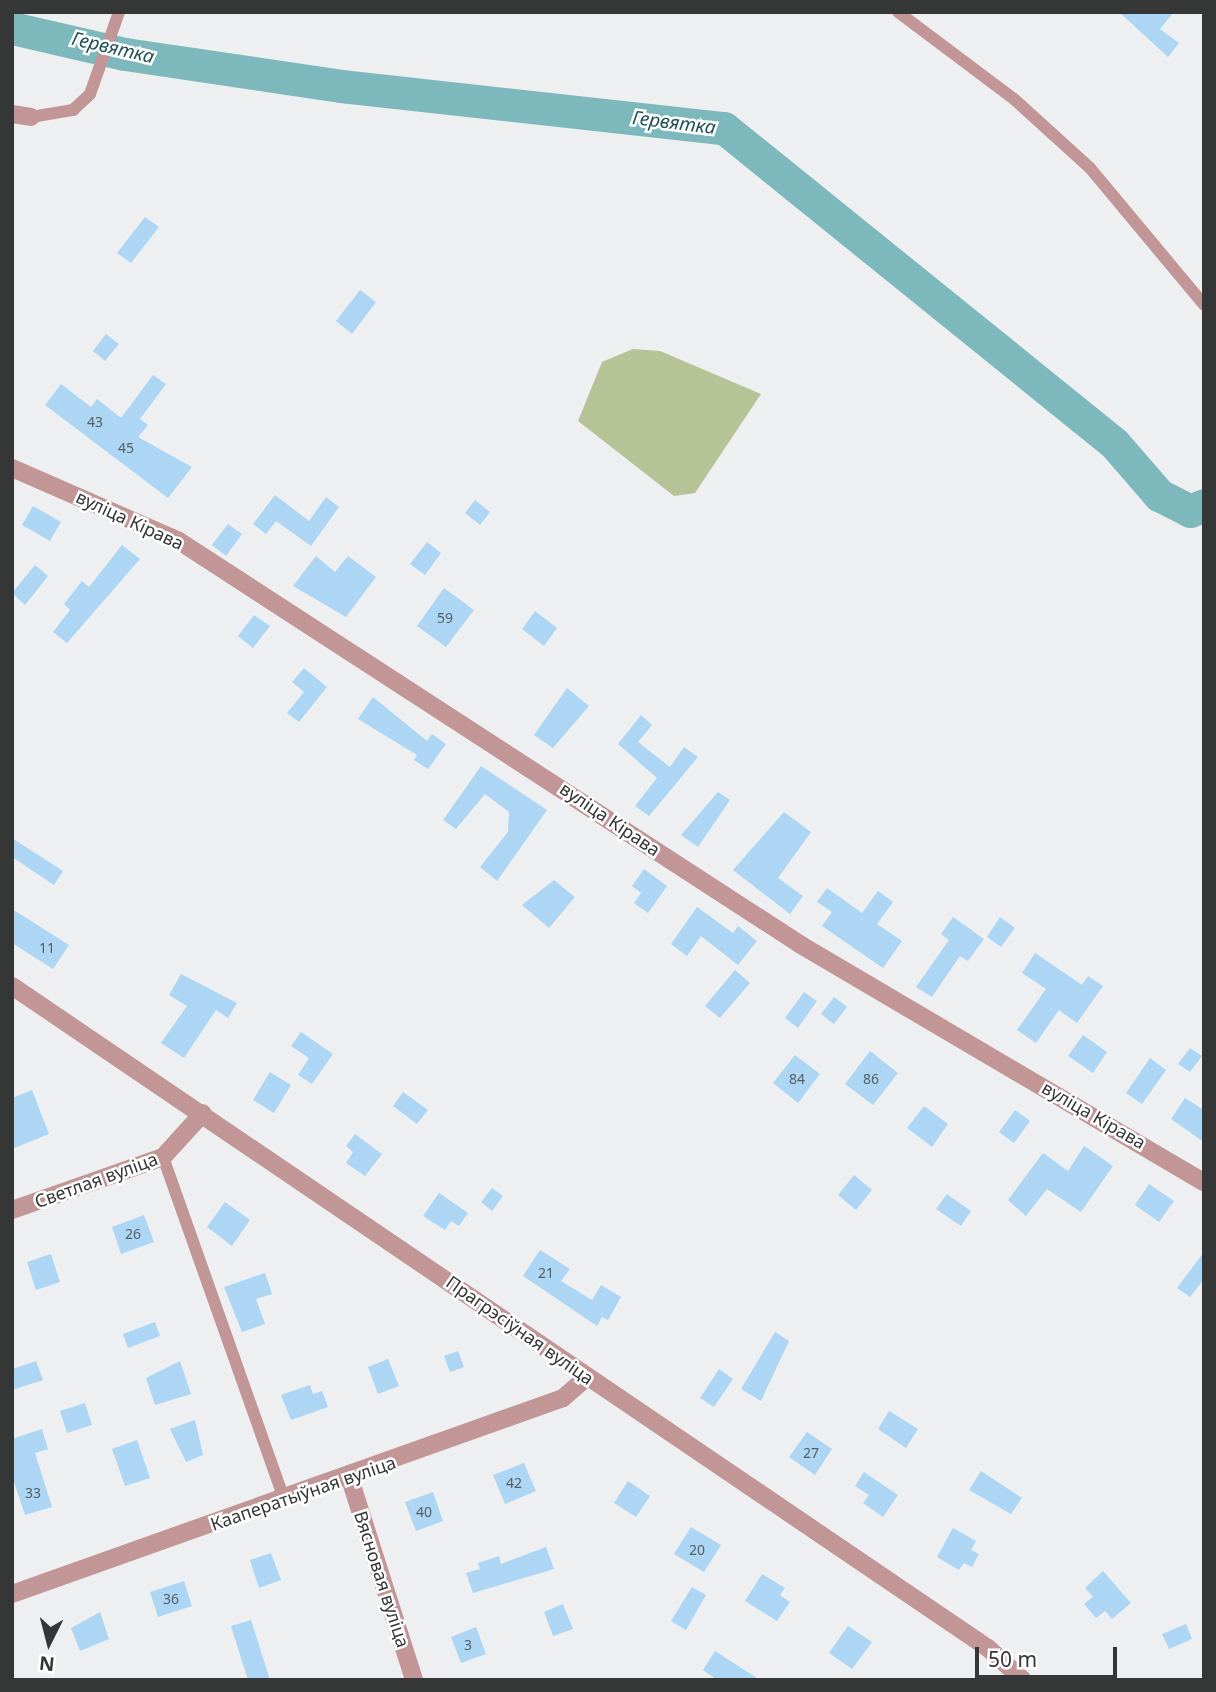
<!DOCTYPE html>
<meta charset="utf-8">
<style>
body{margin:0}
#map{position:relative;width:1216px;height:1692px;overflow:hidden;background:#eeeff0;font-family:"Noto Sans",sans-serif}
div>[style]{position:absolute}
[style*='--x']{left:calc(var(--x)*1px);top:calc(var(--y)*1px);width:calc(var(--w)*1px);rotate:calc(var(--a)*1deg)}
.forest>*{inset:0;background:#b6c397}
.river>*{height:33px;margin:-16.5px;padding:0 16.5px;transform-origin:16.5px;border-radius:16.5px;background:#7db8bc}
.building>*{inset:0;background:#add6f5}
.service>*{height:12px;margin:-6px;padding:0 6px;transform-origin:6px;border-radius:6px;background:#c29596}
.minor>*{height:18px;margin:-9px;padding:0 9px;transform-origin:9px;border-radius:9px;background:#c29596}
.tertiary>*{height:18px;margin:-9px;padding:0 9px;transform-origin:9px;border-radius:9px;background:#c29596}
span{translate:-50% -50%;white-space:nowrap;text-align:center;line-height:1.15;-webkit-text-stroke:5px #fff;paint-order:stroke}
.number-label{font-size:14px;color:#535e66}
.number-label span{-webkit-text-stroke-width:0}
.street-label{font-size:18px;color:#353636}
.water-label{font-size:19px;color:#1d5154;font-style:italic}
.frame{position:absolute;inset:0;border:14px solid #353636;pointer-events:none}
.north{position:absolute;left:14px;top:1608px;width:70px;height:70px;-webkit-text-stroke:5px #fff;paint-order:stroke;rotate:186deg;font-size:19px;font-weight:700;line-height:28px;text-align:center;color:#353636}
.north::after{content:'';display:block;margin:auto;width:24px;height:32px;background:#353636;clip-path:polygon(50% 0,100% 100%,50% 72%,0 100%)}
.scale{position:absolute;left:975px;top:1647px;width:142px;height:32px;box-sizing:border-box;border:4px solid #353636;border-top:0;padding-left:9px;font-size:21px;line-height:24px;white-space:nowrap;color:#353636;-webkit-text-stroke:5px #fff;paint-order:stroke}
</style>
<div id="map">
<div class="forest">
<div style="clip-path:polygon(633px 349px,660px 351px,761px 394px,695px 493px,674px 496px,578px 421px,602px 362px)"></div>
</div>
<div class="river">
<div style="--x:12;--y:28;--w:116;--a:13"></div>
<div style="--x:125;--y:54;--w:218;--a:8.4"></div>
<div style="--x:341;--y:86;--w:385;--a:6.3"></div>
<div style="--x:724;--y:128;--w:501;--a:38.93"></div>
<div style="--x:1114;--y:443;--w:69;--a:49.1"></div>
<div style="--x:1159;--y:495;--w:35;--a:27"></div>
<div style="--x:1190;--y:511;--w:15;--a:-23"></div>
</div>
<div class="building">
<div style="clip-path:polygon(1119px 12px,1174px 12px,1160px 29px,1179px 43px,1168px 57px)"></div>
<div style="clip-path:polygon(145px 217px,159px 227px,131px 263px,117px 253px)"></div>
<div style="clip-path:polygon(360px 290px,376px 302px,352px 334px,336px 321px)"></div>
<div style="clip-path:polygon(106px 334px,119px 344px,105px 361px,93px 351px)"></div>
<div style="clip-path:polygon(153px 375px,166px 384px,140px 419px,148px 425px,138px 437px,192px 467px,168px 498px,45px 405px,61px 384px,91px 407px,97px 399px,121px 418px)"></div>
<div style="clip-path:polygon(275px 495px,309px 521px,326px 497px,339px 507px,311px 546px,276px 521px,266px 534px,253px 524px)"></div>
<div style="clip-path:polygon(475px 500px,490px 512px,480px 525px,465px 513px)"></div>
<div style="clip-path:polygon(33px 506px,61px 522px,50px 541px,22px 525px)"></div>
<div style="clip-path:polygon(228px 524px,242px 534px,226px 556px,212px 545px)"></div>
<div style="clip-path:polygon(427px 542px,441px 553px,425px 575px,410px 564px)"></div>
<div style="clip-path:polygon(122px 545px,140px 559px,67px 643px,53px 632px,70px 610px,64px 604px,82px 581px,89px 587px)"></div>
<div style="clip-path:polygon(316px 556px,335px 572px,348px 556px,376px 577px,346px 617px,293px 586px)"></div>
<div style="clip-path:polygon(35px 565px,48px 576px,25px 605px,12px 593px)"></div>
<div style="clip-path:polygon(444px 588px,474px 610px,446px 647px,417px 626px)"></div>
<div style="clip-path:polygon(535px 611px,557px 628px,544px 646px,522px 629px)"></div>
<div style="clip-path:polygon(254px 615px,270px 626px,253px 648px,238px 636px)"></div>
<div style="clip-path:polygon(304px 668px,327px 687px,299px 722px,287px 713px,304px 692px,292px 682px)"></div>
<div style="clip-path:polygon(567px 688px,589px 706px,553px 748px,534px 735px)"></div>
<div style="clip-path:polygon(373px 697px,427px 741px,432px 734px,446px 744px,428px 769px,414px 760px,417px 755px,358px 719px)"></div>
<div style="clip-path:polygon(641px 715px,652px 725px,638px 742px,670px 767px,684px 747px,698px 757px,649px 816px,635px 806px,657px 778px,618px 744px)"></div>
<div style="clip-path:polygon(481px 766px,547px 810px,497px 881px,480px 867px,508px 832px,509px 812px,485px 794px,456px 829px,443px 820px)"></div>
<div style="clip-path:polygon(718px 792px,730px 800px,698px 847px,681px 835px)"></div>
<div style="clip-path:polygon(784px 812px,811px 832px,778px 878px,803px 896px,790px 914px,733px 870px)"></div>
<div style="clip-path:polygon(12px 838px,63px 871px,54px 885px,12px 857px)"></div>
<div style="clip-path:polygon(644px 869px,667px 886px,648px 913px,634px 903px,641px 893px,632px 886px)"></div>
<div style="clip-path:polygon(554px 880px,575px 897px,549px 928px,522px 905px)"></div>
<div style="clip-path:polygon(827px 888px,862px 913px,878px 891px,893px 902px,877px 924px,902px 941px,883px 968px,822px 926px,832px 912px,817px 902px)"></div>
<div style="clip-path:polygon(697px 907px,733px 933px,738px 926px,757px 941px,738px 965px,701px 936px,687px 956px,671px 944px)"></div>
<div style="clip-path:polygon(12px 909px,69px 945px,53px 969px,12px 943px)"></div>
<div style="clip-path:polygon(953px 917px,984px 939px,968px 961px,960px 956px,932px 997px,916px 987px,949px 940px,941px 934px)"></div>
<div style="clip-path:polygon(1000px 917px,1015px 928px,1001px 947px,987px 937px)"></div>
<div style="clip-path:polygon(1035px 953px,1082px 985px,1088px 976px,1103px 986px,1077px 1023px,1059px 1010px,1036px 1043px,1017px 1030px,1046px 989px,1022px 973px)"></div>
<div style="clip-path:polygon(735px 970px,750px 983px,720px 1018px,705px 1006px)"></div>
<div style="clip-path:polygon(181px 974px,237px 1003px,228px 1018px,216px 1010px,184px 1058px,161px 1043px,187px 1006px,169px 995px)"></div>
<div style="clip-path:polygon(804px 992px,817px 1001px,798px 1028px,785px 1018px)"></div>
<div style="clip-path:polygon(834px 997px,847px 1007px,834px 1024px,821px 1014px)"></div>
<div style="clip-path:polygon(301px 1032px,333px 1054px,312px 1084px,298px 1075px,309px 1058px,291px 1046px)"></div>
<div style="clip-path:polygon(1083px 1035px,1107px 1052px,1093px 1073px,1068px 1056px)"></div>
<div style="clip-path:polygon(1190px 1048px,1202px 1056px,1190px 1072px,1178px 1064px)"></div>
<div style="clip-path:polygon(870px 1051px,898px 1073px,873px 1105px,845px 1084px)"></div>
<div style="clip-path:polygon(795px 1055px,820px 1074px,798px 1103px,773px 1083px)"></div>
<div style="clip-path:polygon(1150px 1058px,1166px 1070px,1142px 1104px,1126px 1093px)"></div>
<div style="clip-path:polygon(270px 1072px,291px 1085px,274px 1113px,253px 1100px)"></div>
<div style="clip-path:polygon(32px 1090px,49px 1134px,12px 1149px,12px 1098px)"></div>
<div style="clip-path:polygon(403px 1092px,428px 1110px,417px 1124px,393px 1106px)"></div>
<div style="clip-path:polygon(1185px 1098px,1204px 1110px,1204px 1142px,1171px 1119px)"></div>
<div style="clip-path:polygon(924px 1106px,948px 1124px,932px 1147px,907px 1128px)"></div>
<div style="clip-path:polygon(1015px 1110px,1030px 1121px,1014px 1143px,999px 1132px)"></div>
<div style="clip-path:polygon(355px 1134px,382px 1154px,365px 1176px,346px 1163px,353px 1152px,346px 1146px)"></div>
<div style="clip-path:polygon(1084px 1146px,1113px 1166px,1081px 1212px,1047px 1189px,1026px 1216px,1008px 1200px,1043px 1153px,1068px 1171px)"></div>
<div style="clip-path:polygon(854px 1175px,872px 1190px,856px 1210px,838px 1195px)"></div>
<div style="clip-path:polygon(1149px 1184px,1174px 1201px,1159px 1222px,1135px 1205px)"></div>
<div style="clip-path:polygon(492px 1188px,503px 1196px,492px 1211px,481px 1202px)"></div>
<div style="clip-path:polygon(439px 1193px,468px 1213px,459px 1226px,451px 1221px,445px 1230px,423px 1216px)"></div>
<div style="clip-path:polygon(947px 1194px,971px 1211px,961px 1226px,936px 1209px)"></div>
<div style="clip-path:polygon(225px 1202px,250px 1220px,232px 1246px,207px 1227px)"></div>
<div style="clip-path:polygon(144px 1215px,154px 1242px,121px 1254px,112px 1227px)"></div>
<div style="clip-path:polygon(540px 1250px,570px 1269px,561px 1281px,592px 1300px,601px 1285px,621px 1297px,608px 1320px,602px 1317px,597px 1326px,523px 1276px)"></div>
<div style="clip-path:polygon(1204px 1252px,1204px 1279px,1190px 1297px,1177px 1288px)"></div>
<div style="clip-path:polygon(51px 1254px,60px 1282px,36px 1290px,27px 1262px)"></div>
<div style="clip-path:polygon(265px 1273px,272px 1294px,256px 1299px,265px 1324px,242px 1332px,224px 1287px)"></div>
<div style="clip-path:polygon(155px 1322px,160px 1336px,128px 1348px,123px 1334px)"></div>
<div style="clip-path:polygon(775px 1332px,789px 1341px,761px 1401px,741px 1389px)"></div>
<div style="clip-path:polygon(458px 1351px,464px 1367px,450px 1372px,444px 1356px)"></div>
<div style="clip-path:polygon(388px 1359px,399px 1386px,378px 1394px,368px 1367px)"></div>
<div style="clip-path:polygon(36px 1361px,43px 1380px,12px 1390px,12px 1369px)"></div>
<div style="clip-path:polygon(180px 1361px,191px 1394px,155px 1405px,146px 1378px)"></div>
<div style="clip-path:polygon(719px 1369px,733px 1379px,714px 1407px,700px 1398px)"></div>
<div style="clip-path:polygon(310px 1385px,313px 1394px,322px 1391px,328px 1407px,291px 1420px,281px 1395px)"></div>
<div style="clip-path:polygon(85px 1403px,92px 1425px,67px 1433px,60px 1411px)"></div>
<div style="clip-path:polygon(889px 1411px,918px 1429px,906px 1448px,878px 1429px)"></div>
<div style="clip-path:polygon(195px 1420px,203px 1455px,186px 1462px,170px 1429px)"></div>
<div style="clip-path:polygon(42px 1429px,48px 1449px,35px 1453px,52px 1507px,25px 1515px,12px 1476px,12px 1439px)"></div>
<div style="clip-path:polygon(807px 1432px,832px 1449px,815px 1475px,789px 1457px)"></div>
<div style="clip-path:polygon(137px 1440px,150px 1478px,125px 1486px,112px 1449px)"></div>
<div style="clip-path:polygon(524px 1463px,536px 1491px,505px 1504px,493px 1475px)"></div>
<div style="clip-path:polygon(981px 1471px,1022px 1498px,1011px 1514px,969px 1490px)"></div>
<div style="clip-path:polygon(864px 1472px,898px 1495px,883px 1517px,863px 1503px,869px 1495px,855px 1486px)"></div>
<div style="clip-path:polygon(628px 1481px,650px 1496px,636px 1517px,614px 1503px)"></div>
<div style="clip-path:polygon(433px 1492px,443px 1521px,416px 1531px,405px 1502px)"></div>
<div style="clip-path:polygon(691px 1527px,721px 1545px,704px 1572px,674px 1554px)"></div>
<div style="clip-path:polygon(953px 1528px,976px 1541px,971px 1550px,979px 1554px,972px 1567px,964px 1563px,959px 1570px,937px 1557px)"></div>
<div style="clip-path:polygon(546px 1547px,554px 1569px,473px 1593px,466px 1573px,480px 1569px,478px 1563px,499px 1556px,501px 1564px)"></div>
<div style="clip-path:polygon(271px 1553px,281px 1580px,259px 1588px,250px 1560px)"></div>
<div style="clip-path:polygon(1103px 1571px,1131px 1603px,1112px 1619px,1105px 1611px,1096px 1618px,1084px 1604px,1093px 1597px,1085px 1588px)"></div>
<div style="clip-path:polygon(762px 1574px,785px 1588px,780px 1595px,790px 1602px,777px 1621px,745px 1601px)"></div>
<div style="clip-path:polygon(184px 1581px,192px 1606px,158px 1617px,150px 1592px)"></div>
<div style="clip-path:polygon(692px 1587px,706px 1595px,686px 1630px,671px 1621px)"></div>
<div style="clip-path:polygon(563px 1604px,573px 1629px,553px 1636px,544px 1612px)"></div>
<div style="clip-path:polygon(100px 1612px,109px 1639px,80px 1651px,71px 1628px)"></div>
<div style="clip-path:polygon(251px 1620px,270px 1680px,248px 1680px,231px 1626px)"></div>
<div style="clip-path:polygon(1186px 1624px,1192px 1639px,1169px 1649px,1162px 1634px)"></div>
<div style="clip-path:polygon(848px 1626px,872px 1642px,852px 1669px,829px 1653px)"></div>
<div style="clip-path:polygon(476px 1627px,486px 1654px,461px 1663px,451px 1637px)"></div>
<div style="clip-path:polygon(715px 1651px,760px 1680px,717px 1680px,703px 1670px)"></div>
</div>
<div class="service">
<div style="--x:898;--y:12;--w:145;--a:36.9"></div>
<div style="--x:1014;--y:99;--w:103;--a:42.2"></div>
<div style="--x:1090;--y:168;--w:178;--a:50.2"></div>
<div style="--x:31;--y:117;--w:43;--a:-9.5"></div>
<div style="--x:73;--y:110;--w:23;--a:-43"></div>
<div style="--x:90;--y:94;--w:87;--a:-70.5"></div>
<div style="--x:163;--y:1157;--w:363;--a:70.5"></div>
</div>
<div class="minor">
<div style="--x:12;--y:114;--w:19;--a:9"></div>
<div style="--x:12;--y:986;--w:1179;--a:34.15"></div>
<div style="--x:988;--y:1648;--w:47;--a:42.4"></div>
<div style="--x:12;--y:1210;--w:160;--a:-19.3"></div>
<div style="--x:163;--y:1157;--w:59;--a:-47.7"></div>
<div style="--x:350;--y:1479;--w:211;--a:72.3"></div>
<div style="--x:12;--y:1594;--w:585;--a:-19.58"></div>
<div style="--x:563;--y:1398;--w:30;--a:-41"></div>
</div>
<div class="tertiary">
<div style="--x:12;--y:468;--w:182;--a:23.6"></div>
<div style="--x:179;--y:541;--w:742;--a:33"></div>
<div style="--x:801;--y:945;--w:468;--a:30.5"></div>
</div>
<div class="number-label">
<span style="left:95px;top:422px">43</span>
<span style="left:126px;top:448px">45</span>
<span style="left:445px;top:618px">59</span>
<span style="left:47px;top:948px">11</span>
<span style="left:797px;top:1079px">84</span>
<span style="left:871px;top:1079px">86</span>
<span style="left:133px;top:1234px">26</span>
<span style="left:546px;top:1273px">21</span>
<span style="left:811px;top:1453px">27</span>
<span style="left:514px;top:1483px">42</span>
<span style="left:33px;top:1493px">33</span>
<span style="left:424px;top:1512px">40</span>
<span style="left:697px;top:1550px">20</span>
<span style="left:171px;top:1599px">36</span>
<span style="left:468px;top:1645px">3</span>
</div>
<div class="street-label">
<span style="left:130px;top:520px;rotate:25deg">вуліца Кірава</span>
<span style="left:610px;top:819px;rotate:34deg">вуліца Кірава</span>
<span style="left:1094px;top:1115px;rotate:30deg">вуліца Кірава</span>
<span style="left:96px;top:1180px;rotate:-20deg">Светлая вуліца</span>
<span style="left:520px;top:1330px;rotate:35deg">Прагрэсіўная вуліца</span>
<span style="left:303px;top:1493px;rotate:-19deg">Кааператыўная вуліца</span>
<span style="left:382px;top:1579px;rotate:72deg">Вясновая вуліца</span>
</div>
<div class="water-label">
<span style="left:113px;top:48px;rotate:13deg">Гервятка</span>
<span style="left:674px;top:123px;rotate:7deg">Гервятка</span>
</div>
<div class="frame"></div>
<div class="north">N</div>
<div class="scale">50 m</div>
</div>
